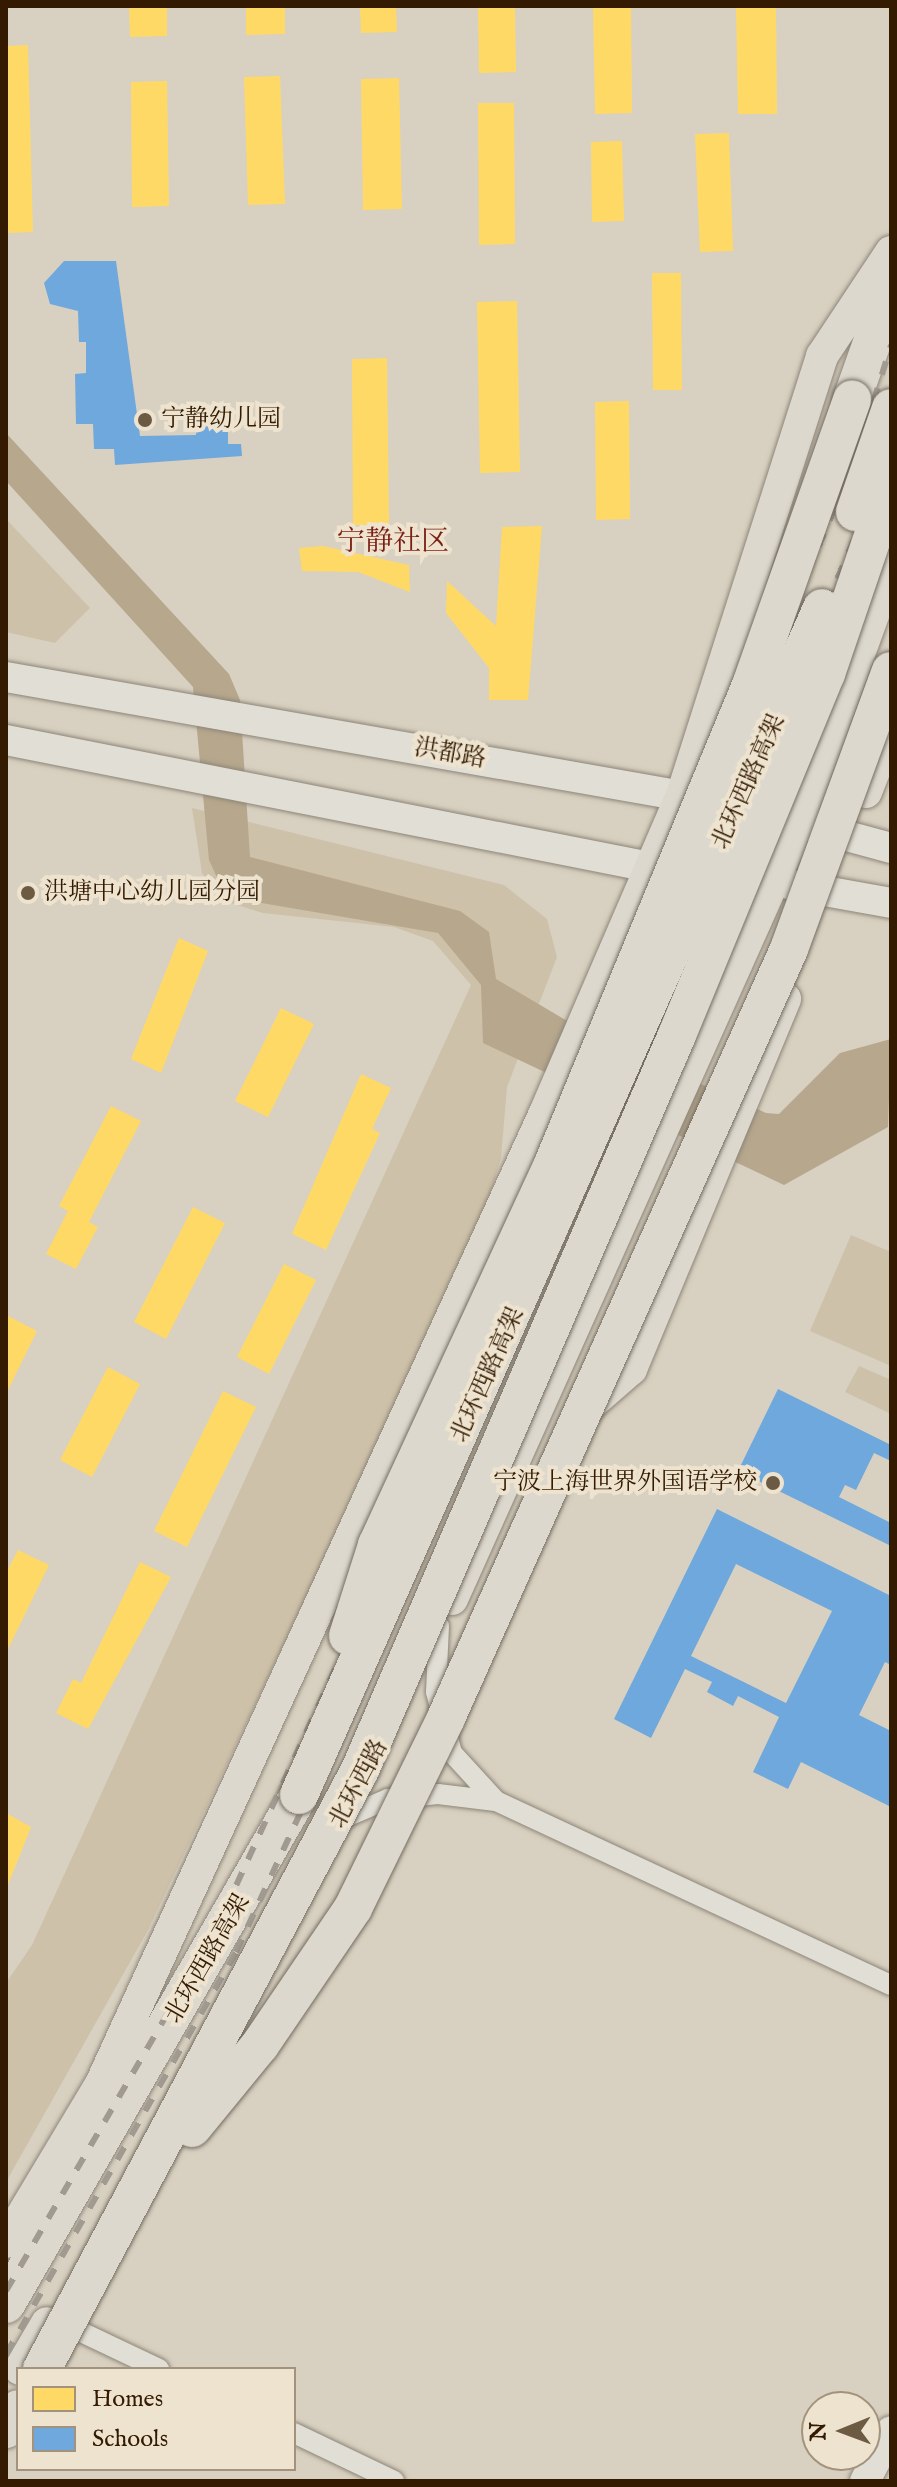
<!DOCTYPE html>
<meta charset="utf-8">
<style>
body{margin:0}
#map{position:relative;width:897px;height:2487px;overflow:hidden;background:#d8d0c0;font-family:"IM FELL English","Noto Serif SC",serif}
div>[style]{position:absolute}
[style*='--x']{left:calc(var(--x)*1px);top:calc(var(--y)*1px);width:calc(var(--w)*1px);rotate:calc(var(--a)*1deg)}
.green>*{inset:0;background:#cec1a9}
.water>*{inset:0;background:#b6a78d}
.homes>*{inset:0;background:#ffd966}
.schools>*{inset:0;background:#6fa8dc}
.roads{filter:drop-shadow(0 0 2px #8d8578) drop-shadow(0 0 2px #8d8578)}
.street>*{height:20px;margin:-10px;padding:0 10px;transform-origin:10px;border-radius:10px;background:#e1ded5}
.secondary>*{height:30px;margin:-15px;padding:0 15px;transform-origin:15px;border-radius:15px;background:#e1ded5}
.primary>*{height:32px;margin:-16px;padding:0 16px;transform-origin:16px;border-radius:16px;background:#dcd8ce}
.highway>*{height:38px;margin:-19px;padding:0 19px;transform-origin:19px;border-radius:19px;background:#dcd8ce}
.rail>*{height:6px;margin-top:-3px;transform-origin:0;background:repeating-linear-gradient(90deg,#a09a91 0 14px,transparent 0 28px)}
.bridges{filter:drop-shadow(0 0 2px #746c60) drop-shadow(0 0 2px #746c60)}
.highway-bridge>*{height:38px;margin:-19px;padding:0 19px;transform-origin:19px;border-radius:19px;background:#dcd8ce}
.dots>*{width:22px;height:22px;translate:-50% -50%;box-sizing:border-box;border:4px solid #ede3cf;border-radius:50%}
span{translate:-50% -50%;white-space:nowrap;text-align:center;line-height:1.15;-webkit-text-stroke:8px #ede3cf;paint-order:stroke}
.poi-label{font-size:24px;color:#331a00}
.left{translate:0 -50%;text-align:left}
.right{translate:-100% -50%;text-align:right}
.street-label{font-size:24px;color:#331a00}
.quarter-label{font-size:28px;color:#7a1f14}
.frame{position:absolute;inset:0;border:8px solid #331a00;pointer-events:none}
.legend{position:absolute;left:16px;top:2367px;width:280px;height:104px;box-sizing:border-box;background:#ede3cf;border:2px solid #a3937c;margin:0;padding:10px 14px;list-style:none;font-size:24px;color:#331a00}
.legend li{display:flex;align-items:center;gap:16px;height:40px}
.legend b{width:40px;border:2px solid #a3937c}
.north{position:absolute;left:801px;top:2391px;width:80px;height:80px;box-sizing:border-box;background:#ede3cf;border:2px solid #a3937c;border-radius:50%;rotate:269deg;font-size:22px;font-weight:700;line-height:32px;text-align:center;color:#331a00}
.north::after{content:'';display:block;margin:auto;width:28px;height:36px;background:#6d5a43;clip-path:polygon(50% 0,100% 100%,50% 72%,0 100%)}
</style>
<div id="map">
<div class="green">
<div style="clip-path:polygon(6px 519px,90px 608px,55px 643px,6px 632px)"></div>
<div style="clip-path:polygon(192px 808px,504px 885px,547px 919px,557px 957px,507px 1087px,501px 1158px,478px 1235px,147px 1932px,6px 2182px,6px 1983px,32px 1945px,471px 985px,433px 941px,394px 927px,263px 913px,221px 900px,202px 873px)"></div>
<div style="clip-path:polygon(851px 1235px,891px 1252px,891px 1366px,810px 1331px)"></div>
<div style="clip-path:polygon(859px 1366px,891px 1380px,891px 1414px,845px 1392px)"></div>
</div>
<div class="water">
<div style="clip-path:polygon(6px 433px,229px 674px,240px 700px,250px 857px,460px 911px,489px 932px,496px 979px,591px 1035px,766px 1113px,779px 1114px,840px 1053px,891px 1039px,888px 1127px,784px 1185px,483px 1043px,481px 985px,438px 933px,226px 897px,209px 860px,193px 687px,6px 481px)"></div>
</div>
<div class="homes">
<div style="clip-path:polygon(129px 6px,167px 6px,167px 36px,130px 37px)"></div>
<div style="clip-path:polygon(246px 6px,285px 6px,285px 34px,246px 35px)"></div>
<div style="clip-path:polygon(360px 6px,396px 6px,397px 32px,361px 33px)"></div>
<div style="clip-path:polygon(478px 6px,515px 6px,516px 72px,479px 73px)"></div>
<div style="clip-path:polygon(593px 6px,631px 6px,632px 113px,595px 114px)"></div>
<div style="clip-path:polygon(736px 6px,776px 6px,777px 114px,738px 114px)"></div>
<div style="clip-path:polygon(28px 45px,33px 232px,6px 233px,6px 46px)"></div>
<div style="clip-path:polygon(280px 76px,285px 204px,248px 205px,244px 77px)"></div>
<div style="clip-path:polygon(399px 78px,402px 209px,363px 210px,361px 79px)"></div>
<div style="clip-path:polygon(167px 81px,169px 206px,132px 207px,131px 82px)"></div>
<div style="clip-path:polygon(478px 103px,514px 103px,515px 244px,479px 245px)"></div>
<div style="clip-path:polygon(729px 133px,733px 251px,700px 252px,695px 134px)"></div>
<div style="clip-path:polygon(622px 141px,624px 221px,592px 222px,591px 142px)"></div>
<div style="clip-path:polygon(652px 273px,681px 273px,682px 390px,653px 390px)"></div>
<div style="clip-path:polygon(517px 301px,520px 472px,480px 473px,477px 302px)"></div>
<div style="clip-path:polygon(387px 358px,389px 525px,353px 525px,352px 359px)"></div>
<div style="clip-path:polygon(629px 401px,630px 519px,596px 520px,595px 402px)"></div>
<div style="clip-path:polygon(542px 526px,528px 700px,489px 700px,489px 668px,446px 613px,447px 581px,496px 626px,502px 527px)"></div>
<div style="clip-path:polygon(323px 546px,409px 565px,410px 592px,358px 572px,302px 571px,299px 548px)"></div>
<div style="clip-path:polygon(179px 938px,208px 951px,161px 1073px,131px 1059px)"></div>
<div style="clip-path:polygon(281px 1008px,314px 1024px,268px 1117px,235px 1101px)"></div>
<div style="clip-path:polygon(361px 1074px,391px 1088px,372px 1129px,380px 1133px,326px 1250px,292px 1234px)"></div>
<div style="clip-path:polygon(111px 1106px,141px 1121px,89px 1222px,98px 1227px,76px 1269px,46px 1254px,68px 1211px,59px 1206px)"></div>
<div style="clip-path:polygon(193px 1207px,225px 1223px,166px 1339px,134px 1322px)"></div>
<div style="clip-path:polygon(284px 1264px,316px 1280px,269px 1374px,237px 1357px)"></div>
<div style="clip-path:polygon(6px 1315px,37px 1331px,6px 1394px)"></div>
<div style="clip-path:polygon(108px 1367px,140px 1384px,92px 1477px,60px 1460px)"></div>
<div style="clip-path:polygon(223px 1391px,256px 1407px,187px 1547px,154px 1531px)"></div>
<div style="clip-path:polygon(18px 1550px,49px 1565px,6px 1653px,6px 1573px)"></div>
<div style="clip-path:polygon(140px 1562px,171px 1577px,88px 1729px,56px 1713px,73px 1679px,81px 1683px)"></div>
<div style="clip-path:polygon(6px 1813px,31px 1827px,6px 1890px)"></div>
</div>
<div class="schools">
<div style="clip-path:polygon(116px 261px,140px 436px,196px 435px,197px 415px,228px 414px,228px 444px,241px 444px,242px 456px,115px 465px,114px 449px,94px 449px,93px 424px,76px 424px,75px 374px,86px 373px,86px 342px,79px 342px,78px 311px,50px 304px,44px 283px,64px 261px)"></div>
<div style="clip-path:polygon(778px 1389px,891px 1445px,891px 1461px,874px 1453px,856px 1490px,845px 1485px,839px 1497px,891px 1523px,891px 1546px,738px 1471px)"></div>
<div style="clip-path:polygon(evenodd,717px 1509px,891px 1596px,891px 1665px,885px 1662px,859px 1715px,891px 1731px,891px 1807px,801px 1762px,788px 1789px,753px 1772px,779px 1717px,738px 1696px,733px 1706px,707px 1692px,712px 1682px,685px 1669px,651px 1738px,614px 1719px,717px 1509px,736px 1564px,832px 1611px,786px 1703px,691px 1656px,736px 1564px)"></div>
</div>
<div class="roads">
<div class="street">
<div style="--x:496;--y:1801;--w:436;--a:25"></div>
<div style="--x:341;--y:1819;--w:51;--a:-23.1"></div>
<div style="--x:388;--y:1799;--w:50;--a:-5.7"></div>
<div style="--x:438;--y:1794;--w:58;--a:6.9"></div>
<div style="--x:496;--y:1801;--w:65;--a:-132.5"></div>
<div style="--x:452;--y:1753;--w:63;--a:-104.7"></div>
<div style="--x:436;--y:1692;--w:66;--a:-87.4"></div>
<div style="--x:58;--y:2321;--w:112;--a:25.4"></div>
<div style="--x:294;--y:2433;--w:111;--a:25.6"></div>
</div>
<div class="secondary">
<div style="--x:6;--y:677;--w:710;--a:9.98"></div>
<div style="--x:6;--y:740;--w:682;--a:11.16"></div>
<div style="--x:810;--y:826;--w:84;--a:15.2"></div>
<div style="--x:791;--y:885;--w:102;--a:10.2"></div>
<div style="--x:865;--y:2481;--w:56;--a:-62.5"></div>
</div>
<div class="primary">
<div style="--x:866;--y:792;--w:69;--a:-68.7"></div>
<div style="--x:585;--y:1409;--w:61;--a:-41"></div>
<div style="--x:631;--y:1369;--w:401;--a:-67.4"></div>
<div style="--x:452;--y:1599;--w:822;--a:-65.87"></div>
<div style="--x:788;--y:849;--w:301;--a:-70"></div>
<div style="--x:6;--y:2242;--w:184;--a:-59"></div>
<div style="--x:101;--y:2084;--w:1068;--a:-65.43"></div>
<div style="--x:545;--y:1113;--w:346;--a:-66.7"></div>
<div style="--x:682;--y:795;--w:461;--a:-72.3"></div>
<div style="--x:822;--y:356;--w:125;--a:-56.4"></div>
<div style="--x:20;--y:2369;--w:53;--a:-59.6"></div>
</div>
<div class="highway">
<div style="--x:852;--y:399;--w:117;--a:-70.5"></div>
<div style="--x:6;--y:2304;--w:587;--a:-60.07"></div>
<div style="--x:6;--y:2429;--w:23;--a:-59"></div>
</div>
</div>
<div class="rail">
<div style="--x:6;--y:2291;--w:411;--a:-59.8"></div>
<div style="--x:213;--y:1936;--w:620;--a:-65.42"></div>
<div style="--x:471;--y:1372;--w:995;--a:-67.17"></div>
<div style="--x:857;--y:455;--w:115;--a:-72.8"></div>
<div style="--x:6;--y:2354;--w:463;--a:-60.2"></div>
<div style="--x:236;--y:1952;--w:631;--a:-65.18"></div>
<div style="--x:501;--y:1379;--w:1007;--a:-67.2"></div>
</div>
<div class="bridges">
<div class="highway-bridge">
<div style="--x:855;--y:512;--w:110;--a:-70.9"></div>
<div style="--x:348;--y:1636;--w:96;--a:-72.3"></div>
<div style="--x:377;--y:1545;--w:420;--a:-65.2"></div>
<div style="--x:553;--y:1164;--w:518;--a:-67.54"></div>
<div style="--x:751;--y:685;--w:303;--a:-70.5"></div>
<div style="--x:299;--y:1795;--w:1297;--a:-66.22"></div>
<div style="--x:192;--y:2128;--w:107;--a:-50.7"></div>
<div style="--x:260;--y:2045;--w:166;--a:-55.8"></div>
<div style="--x:353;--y:1908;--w:212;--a:-63.9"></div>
<div style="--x:446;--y:1718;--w:842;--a:-65.96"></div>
<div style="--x:789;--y:949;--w:296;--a:-69.9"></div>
<div style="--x:42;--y:2369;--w:678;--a:-62.04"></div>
<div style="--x:360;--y:1770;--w:800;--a:-66.67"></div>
<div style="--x:677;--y:1035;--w:391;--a:-67.6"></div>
<div style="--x:826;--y:674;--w:202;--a:-71.2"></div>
</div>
</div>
<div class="dots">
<div style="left:145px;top:420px;background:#6d5a43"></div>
<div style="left:28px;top:893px;background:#6d5a43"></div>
<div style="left:773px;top:1483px;background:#6d5a43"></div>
</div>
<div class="poi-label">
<span class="left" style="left:161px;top:420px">宁静幼儿园</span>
<span class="left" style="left:44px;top:893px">洪塘中心幼儿园分园</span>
<span class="right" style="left:757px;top:1483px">宁波上海世界外国语学校</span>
</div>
<div class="street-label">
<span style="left:450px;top:754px;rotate:10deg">洪都路</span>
<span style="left:749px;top:782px;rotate:-66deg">北环西路高架</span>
<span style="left:488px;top:1375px;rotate:-66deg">北环西路高架</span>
<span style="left:359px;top:1784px;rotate:-62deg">北环西路</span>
<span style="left:208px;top:1959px;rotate:-60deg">北环西路高架</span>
</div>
<div class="quarter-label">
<span style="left:393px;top:543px">宁静社区</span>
</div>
<div class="frame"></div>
<ul class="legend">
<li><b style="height:22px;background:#ffd966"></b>Homes</li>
<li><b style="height:22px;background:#6fa8dc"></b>Schools</li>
</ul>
<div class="north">N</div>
</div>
